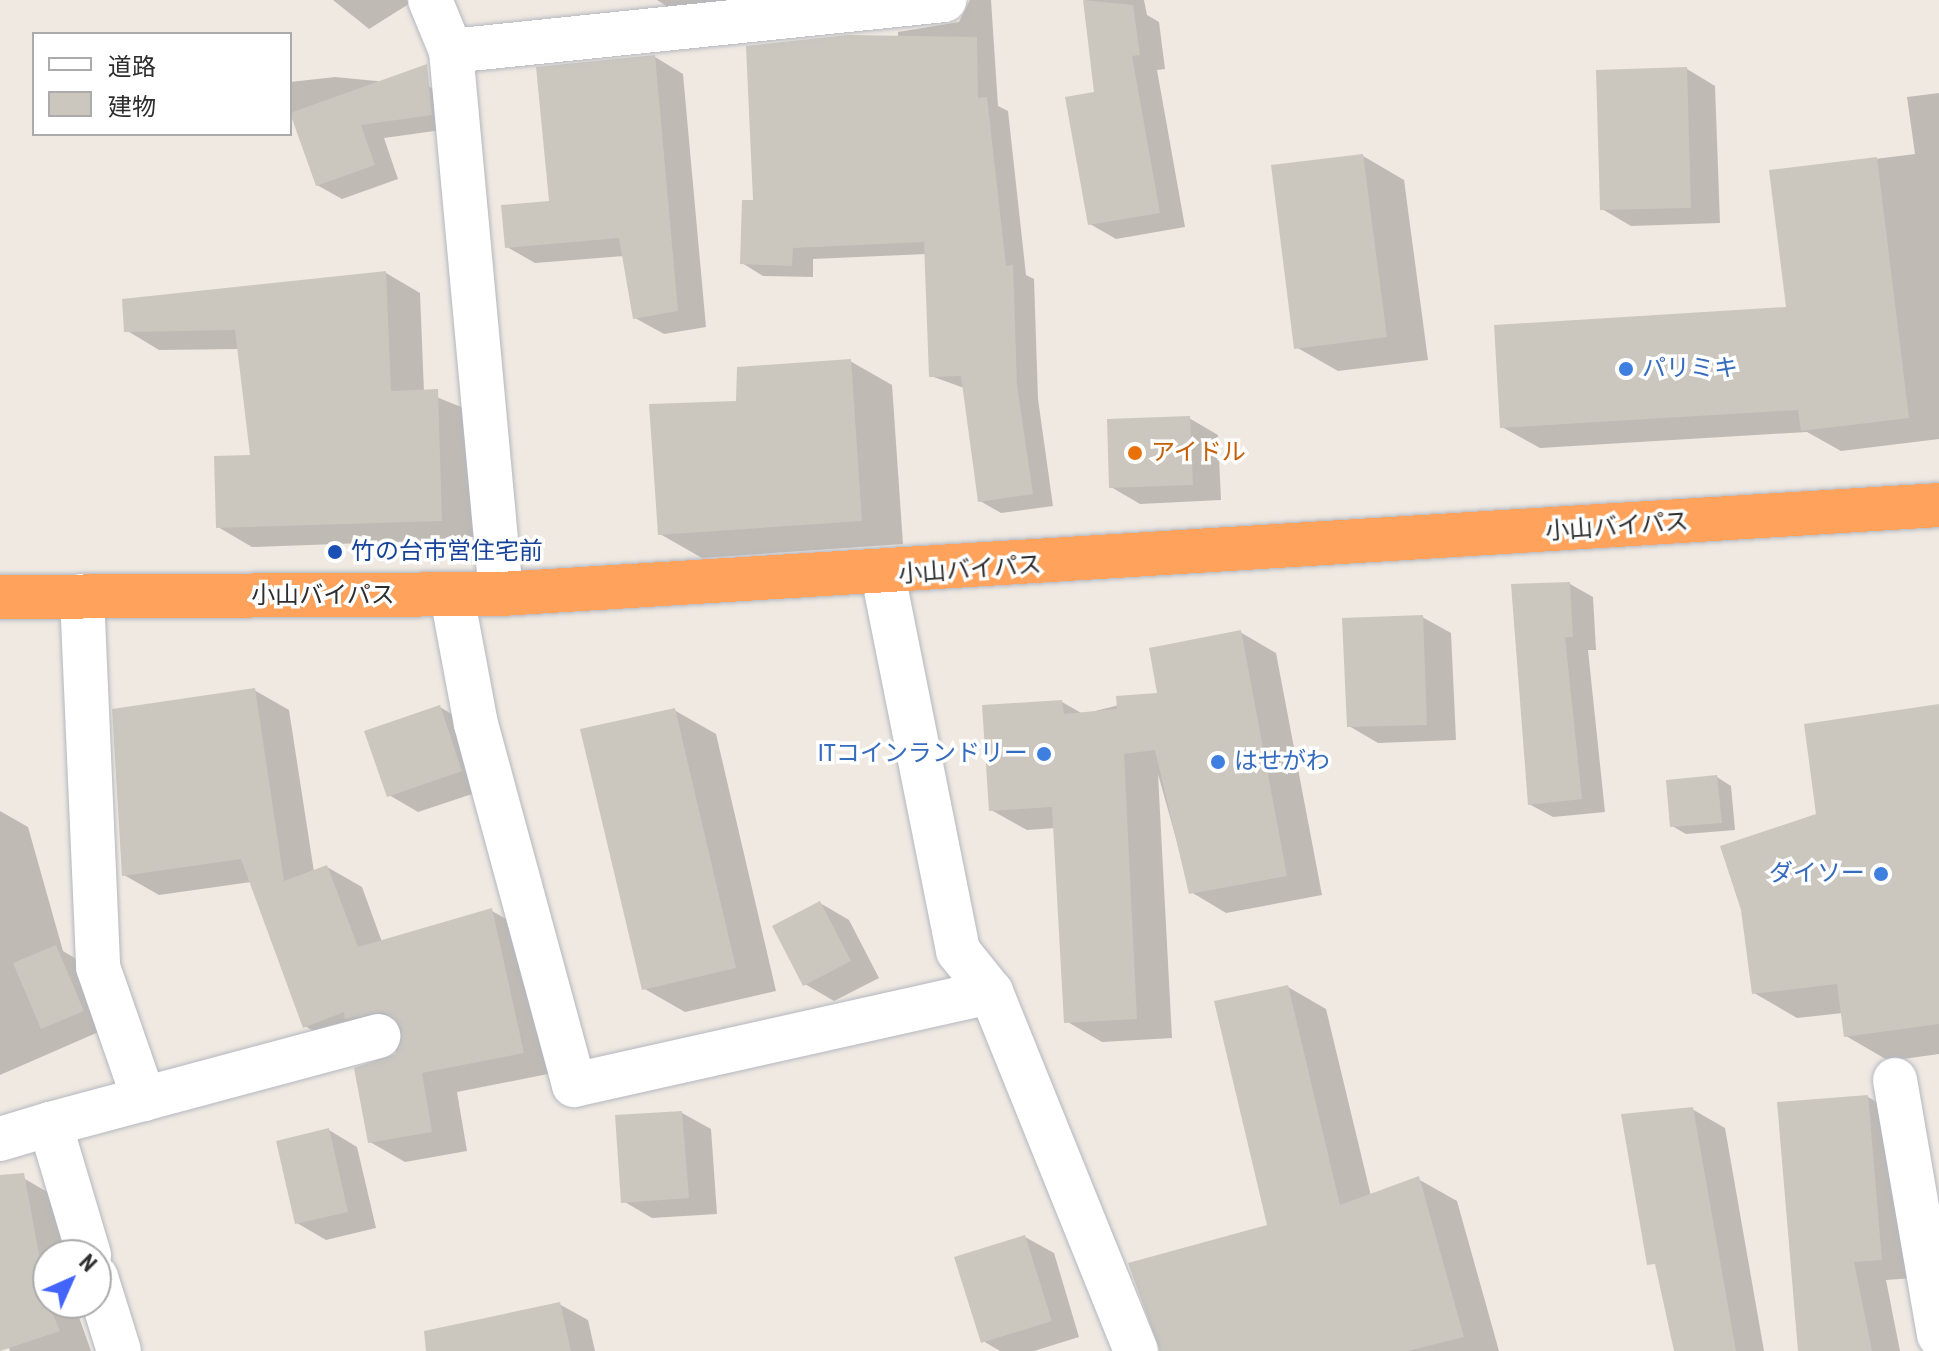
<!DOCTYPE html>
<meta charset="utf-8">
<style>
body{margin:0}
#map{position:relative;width:1939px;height:1351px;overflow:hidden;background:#efe9e1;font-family:"Roboto Condensed","Noto Sans JP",sans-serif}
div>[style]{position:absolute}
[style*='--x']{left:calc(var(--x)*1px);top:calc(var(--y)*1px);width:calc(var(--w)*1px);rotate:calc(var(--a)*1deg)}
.shadow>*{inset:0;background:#0003}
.building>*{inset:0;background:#cbc7bf}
.roads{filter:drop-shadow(0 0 2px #b4b7c1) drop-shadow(0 0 2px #b4b7c1)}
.street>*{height:44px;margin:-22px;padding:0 22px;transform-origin:22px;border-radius:22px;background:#fff}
.highway>*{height:44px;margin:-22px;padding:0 22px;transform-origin:22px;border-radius:22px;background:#ffa35c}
.dots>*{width:22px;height:22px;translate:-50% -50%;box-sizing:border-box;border:4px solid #fff;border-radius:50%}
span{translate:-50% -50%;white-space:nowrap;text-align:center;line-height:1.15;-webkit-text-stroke:7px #fff;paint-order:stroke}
.shop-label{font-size:24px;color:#366cbe}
.left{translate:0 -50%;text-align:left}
.right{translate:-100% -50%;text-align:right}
.food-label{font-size:24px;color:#c56008}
.street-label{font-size:24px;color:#2e2e2e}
.transit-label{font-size:24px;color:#164399}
.legend{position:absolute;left:32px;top:32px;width:260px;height:104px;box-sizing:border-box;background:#fff;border:2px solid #ababab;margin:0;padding:10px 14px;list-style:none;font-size:24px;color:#2e2e2e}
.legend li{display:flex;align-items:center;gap:16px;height:40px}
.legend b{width:40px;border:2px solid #ababab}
.north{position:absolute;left:32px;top:1239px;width:80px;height:80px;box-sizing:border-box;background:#fff;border:2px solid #ababab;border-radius:50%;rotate:45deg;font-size:22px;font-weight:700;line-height:32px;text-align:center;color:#2e2e2e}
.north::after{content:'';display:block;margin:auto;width:28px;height:36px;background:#4264fb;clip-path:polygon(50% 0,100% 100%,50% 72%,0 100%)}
</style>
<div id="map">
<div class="shadow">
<div style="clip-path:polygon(333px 0,411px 0,412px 2px,369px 29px)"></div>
<div style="clip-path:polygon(657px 0,843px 0,681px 15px)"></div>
<div style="clip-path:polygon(970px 0,991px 0,998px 106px,1008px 111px,1026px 275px,1034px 279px,1038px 399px,1053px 506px,1001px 513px,980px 501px,964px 388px,931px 376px,926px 254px,813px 259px,813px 277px,763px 276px,742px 263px,903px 171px,898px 32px,959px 22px)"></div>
<div style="clip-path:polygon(1085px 0,1144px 0,1147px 15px,1159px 22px,1165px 69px,1157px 70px,1185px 227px,1116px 239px,1090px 224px,1096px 94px)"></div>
<div style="clip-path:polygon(655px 57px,683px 74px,706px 327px,664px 334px,635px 318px,624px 256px,535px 263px,507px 247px,551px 203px)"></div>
<div style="clip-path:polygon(1687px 69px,1715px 86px,1720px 223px,1631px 226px,1602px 209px)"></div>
<div style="clip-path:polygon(335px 77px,428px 86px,453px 100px,456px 128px,384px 138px,398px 179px,342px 199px,317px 185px,290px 107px,290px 82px)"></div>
<div style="clip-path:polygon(1939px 93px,1939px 439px,1841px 451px,1807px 432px,1540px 448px,1502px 427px,1788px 309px,1771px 172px,1915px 154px,1907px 97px)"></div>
<div style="clip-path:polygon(1363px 156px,1404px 180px,1428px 360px,1338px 371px,1296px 347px)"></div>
<div style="clip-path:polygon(386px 273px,420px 293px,424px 392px,471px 411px,476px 539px,252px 547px,218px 527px,252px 457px,239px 349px,159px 350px,126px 330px)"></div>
<div style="clip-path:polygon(850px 361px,892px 385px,903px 544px,702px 558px,660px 534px,738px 403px)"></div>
<div style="clip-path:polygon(1189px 418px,1218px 435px,1221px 500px,1140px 504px,1111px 487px)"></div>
<div style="clip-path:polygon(1570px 584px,1593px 597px,1596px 650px,1588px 650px,1605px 812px,1553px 817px,1529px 804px)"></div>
<div style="clip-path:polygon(1422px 617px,1451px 633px,1456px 740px,1378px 743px,1349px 726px)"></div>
<div style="clip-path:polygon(1240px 632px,1276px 653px,1322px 895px,1226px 913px,1191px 892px,1158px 774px,1172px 1038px,1102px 1042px,1066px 1021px,1056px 828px,1027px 830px,991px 810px,1062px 702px,1083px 714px,1160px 695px)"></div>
<div style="clip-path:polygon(254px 690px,289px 710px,314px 872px,327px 867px,362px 887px,382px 942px,492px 911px,527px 931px,558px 1072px,457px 1092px,467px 1151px,405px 1162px,370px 1142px,403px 1034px,340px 1046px,305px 1026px,251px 882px,159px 895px,124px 875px)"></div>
<div style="clip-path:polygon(1939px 706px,1939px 1054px,1889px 1061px,1846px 1036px,1843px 1013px,1797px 1018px,1754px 993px,1818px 815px)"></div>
<div style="clip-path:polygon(440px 707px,468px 724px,490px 788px,418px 812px,389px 795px)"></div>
<div style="clip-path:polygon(674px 710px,716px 734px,776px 991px,685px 1012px,643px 988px)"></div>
<div style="clip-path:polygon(1717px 777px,1731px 786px,1735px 830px,1686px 834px,1672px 826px)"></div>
<div style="clip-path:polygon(0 811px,28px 827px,63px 951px,83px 963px,110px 1027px,0 1075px)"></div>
<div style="clip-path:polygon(820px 903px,849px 920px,879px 978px,834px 1001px,805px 984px)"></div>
<div style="clip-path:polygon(1288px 987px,1326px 1009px,1371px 1196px,1418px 1179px,1457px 1201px,1499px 1351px,1159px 1351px,1269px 1227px)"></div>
<div style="clip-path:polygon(1868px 1097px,1901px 1116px,1914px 1278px,1886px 1280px,1900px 1351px,1800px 1351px)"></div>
<div style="clip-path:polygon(1692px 1109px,1725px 1128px,1764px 1351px,1675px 1351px)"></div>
<div style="clip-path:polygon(682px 1113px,711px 1129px,717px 1214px,652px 1218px,623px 1201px)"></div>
<div style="clip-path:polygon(329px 1130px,357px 1147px,376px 1228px,326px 1240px,297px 1223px)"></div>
<div style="clip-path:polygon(25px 1179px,54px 1196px,64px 1255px,48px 1255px,48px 1303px,74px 1303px,91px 1351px,10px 1351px,0 1319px,0 1183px)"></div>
<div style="clip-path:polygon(1025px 1237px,1054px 1253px,1079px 1337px,1034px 1351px,1000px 1351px,983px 1341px)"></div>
<div style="clip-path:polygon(559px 1304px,588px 1320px,595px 1351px,507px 1351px)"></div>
</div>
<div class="building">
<div style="clip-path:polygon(1083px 0,1133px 5px,1140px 55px,1132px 56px,1160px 213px,1088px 225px,1065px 97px,1094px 92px)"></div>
<div style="clip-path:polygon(848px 35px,977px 37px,978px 98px,987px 97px,1006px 266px,1013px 265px,1017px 385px,1033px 494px,978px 502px,961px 376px,929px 377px,924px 242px,793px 248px,792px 266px,740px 264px,742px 200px,753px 200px,746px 46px)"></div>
<div style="clip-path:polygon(655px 55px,678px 311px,633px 319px,619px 238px,505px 248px,501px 205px,549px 201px,536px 67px)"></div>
<div style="clip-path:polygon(427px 64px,432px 115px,361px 125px,375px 165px,316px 186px,290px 113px)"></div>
<div style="clip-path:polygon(1687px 67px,1691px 208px,1600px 210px,1596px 70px)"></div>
<div style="clip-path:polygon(1363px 154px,1387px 337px,1294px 349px,1271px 165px)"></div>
<div style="clip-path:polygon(1877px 157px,1909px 418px,1801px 431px,1798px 410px,1500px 428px,1494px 325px,1786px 307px,1769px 170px)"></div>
<div style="clip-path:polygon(386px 271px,391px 391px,438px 389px,442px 521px,216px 528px,214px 456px,250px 455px,235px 330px,124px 332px,122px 299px)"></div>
<div style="clip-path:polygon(851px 359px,862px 521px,658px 535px,649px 404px,736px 401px,737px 367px)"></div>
<div style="clip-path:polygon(1190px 416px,1193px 485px,1109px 488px,1107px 419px)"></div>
<div style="clip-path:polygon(1570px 582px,1573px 637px,1565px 637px,1582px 799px,1528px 805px,1511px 584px)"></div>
<div style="clip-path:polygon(1423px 615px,1427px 725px,1347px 727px,1342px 618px)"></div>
<div style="clip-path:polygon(1241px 630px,1287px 876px,1189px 894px,1155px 750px,1124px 754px,1137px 1019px,1064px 1023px,1052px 807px,989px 811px,982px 705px,1062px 700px,1064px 714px,1117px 709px,1116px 696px,1157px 693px,1149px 648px)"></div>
<div style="clip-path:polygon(255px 688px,284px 881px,327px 865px,358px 947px,492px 908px,524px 1053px,422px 1073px,432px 1132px,368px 1143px,354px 1068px,395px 1054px,402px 1029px,384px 1012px,345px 1019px,344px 1012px,303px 1028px,241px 859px,122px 876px,112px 709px)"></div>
<div style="clip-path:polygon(1939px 704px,1939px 1024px,1844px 1037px,1837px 984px,1752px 994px,1741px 910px,1720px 846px,1816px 814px,1804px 724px)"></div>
<div style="clip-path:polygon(440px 705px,462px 771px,387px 797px,364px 731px)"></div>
<div style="clip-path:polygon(675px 708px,736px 968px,642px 990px,580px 729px)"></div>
<div style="clip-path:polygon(1717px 775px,1722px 823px,1670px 827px,1666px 780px)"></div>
<div style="clip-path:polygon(820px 901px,851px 961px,803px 986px,772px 926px)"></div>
<div style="clip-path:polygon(56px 945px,84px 1011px,41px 1029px,13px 963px)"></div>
<div style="clip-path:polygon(1288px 985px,1340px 1205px,1419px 1176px,1464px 1337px,1408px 1351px,1160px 1351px,1128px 1263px,1267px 1225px,1214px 1001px)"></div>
<div style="clip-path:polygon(1868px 1095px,1882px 1260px,1854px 1262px,1872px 1351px,1798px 1351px,1777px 1102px)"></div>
<div style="clip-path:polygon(1693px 1107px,1736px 1351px,1674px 1351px,1655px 1264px,1647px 1265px,1621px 1114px)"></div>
<div style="clip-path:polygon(682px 1111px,689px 1198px,621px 1203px,615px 1115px)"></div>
<div style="clip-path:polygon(329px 1128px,348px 1212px,295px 1224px,276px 1141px)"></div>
<div style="clip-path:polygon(24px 1173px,48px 1303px,60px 1331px,0 1351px,0 1175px)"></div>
<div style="clip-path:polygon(1025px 1235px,1052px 1321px,981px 1343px,954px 1257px)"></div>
<div style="clip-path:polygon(560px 1302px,571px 1351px,426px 1351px,424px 1331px)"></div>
</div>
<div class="roads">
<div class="street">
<div style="--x:430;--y:0;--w:55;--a:67.6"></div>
<div style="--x:451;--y:51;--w:545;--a:84.74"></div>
<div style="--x:451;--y:51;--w:496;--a:-5.9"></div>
<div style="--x:883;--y:575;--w:383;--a:78.7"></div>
<div style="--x:958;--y:951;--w:53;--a:51.2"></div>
<div style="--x:991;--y:992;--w:387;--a:68"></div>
<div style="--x:82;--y:596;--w:371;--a:87.5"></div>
<div style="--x:98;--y:967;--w:140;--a:70.8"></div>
<div style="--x:452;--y:596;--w:130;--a:79.4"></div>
<div style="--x:476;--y:724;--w:374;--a:74.8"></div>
<div style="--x:574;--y:1085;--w:427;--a:-12.6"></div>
<div style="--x:1895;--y:1080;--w:259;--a:80.2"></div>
<div style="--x:50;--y:1124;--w:340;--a:-15"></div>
<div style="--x:0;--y:1139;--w:52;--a:-16.7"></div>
<div style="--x:50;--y:1124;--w:137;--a:73.4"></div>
<div style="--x:96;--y:1277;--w:77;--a:72.7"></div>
</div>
<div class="highway">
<div style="--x:0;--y:597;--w:501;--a:-0.34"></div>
<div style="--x:501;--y:594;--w:1441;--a:-3.54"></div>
</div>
</div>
<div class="dots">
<div style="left:1626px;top:369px;background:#3f7fe0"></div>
<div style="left:1135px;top:453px;background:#e8710a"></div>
<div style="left:335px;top:552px;background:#1a4fb4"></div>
<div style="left:1044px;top:754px;background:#3f7fe0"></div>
<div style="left:1218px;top:762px;background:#3f7fe0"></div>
<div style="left:1881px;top:874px;background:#3f7fe0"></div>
</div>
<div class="shop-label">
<span class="left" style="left:1642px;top:369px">パリミキ</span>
<span class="right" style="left:1028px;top:754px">ITコインランドリー</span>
<span class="left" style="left:1234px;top:762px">はせがわ</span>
<span class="right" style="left:1865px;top:874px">ダイソー</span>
</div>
<div class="food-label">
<span class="left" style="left:1151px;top:453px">アイドル</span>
</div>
<div class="street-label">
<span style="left:1617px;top:527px;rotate:-4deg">小山バイパス</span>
<span style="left:970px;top:570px;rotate:-4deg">小山バイパス</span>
<span style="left:323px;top:596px">小山バイパス</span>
</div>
<div class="transit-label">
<span class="left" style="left:351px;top:552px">竹の台市営住宅前</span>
</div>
<ul class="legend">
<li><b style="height:10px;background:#fff"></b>道路</li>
<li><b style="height:22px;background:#cbc7bf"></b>建物</li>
</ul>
<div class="north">N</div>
</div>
